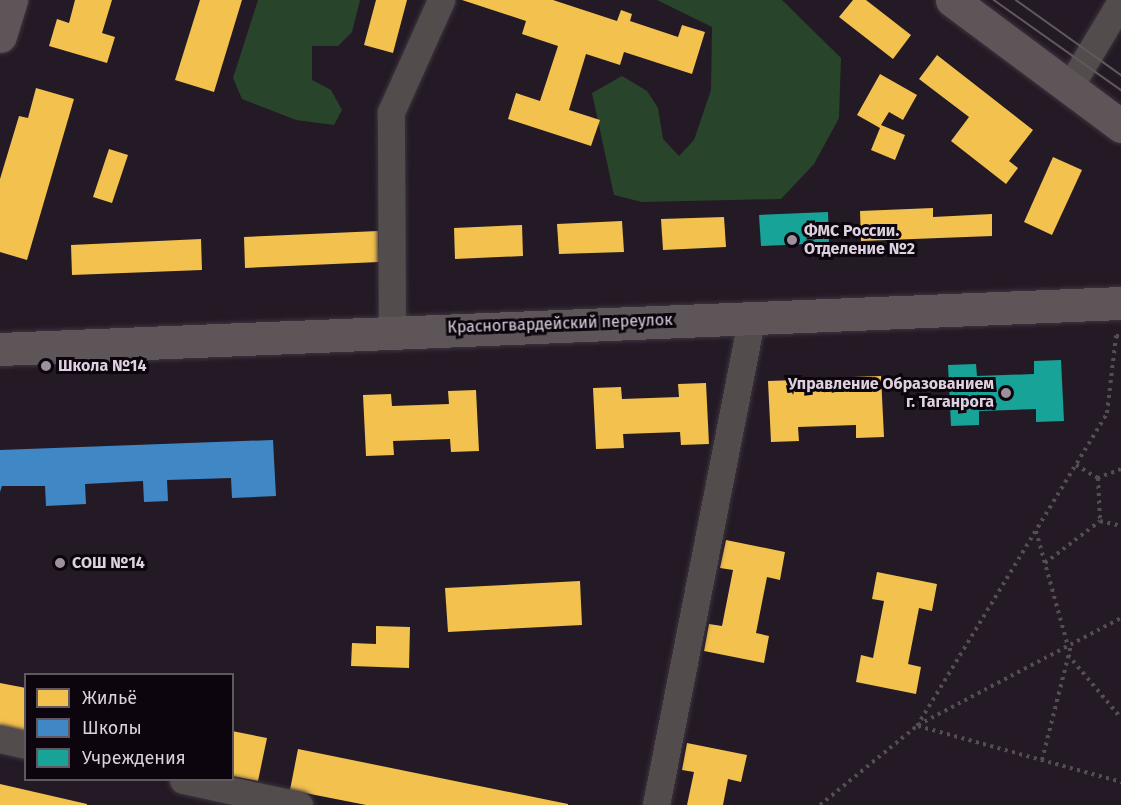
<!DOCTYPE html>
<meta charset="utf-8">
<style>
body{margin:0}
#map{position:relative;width:1121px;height:805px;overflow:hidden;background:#241a25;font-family:"Fira Sans",sans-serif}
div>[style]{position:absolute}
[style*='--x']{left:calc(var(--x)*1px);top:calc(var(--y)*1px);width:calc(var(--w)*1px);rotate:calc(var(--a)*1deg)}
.forest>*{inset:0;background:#28452b}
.homes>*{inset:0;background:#f2c14e}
.schools>*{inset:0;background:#3f88c5}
.public>*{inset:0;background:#17a398}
.path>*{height:4px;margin-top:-2px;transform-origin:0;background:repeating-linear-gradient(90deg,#544e51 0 3px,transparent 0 7.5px)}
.roads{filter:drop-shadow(0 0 2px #3d343e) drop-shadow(0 0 2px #3d343e)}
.minor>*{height:27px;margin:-13.5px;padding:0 13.5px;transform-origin:13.5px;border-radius:13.5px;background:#524c4d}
.major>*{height:33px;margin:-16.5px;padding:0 16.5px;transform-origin:16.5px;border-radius:16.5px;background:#5d5557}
.tram>*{height:1.5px;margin:-0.75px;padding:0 0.75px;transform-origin:0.75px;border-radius:0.75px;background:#60595c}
.dots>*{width:16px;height:16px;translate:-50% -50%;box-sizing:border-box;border:3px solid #0c050d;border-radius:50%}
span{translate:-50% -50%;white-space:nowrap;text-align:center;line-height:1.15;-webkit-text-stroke:6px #0c050d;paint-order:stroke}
.poi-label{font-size:16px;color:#ded1df;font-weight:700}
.left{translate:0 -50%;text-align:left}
.right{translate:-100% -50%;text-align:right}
.street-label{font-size:16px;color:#ded1df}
.legend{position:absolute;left:24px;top:673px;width:210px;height:108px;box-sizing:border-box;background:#0c050d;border:2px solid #605761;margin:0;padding:8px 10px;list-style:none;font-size:18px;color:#ded1df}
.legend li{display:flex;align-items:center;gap:12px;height:30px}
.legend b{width:30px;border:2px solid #605761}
</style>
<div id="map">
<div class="forest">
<div style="clip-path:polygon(258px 0,360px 0,352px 32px,338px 46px,312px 46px,312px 80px,331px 90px,342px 110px,334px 125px,296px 120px,242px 99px,233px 78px)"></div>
<div style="clip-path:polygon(657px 0,782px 0,841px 58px,839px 118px,814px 164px,781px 199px,642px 202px,614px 195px,592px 93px,622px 76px,647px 91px,658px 108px,663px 139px,679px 156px,694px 140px,711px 90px,712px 27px)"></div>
</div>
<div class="homes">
<div style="clip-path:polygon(75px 0,112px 0,102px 33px,115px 37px,107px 63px,49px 46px,57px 19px,69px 23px)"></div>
<div style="clip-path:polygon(200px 0,242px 0,214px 92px,175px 80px)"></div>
<div style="clip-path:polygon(376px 0,407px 0,393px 53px,364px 45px)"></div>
<div style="clip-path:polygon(462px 0,553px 0,617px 21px,621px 10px,632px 14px,630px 21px,678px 37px,682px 25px,705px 32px,692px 74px,624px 52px,620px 65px,586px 54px,569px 110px,600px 120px,591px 146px,508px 119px,516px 93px,540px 101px,558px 46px,522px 34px,526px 21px)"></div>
<div style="clip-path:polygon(853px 0,866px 0,911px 35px,893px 59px,839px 17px)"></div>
<div style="clip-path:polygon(937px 55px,1033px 130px,1009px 161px,1018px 168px,1006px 184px,951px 141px,969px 117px,919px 79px)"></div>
<div style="clip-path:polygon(880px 74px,917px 95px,903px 120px,889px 112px,881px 125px,905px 135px,895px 160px,871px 150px,880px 128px,857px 115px)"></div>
<div style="clip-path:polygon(36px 88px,74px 99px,27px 260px,0 252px,0 179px,19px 116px,28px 118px)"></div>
<div style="clip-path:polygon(109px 149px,128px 155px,112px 203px,93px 197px)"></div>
<div style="clip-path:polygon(1053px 157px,1082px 170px,1052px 235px,1024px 222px)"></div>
<div style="clip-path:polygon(933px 208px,933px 217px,992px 214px,992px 236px,861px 241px,860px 211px)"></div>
<div style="clip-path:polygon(724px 217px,726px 247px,663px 250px,661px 219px)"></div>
<div style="clip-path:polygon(622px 221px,624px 252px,559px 254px,557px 224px)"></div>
<div style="clip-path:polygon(522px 225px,523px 256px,455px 259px,454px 228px)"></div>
<div style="clip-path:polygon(378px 231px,379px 262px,245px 268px,244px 237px)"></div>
<div style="clip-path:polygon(201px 239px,202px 270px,72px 275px,71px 245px)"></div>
<div style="clip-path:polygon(881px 376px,884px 437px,856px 438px,856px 425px,798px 427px,799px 441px,771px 442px,768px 381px,796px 380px,797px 392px,854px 390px,853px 377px)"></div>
<div style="clip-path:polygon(706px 383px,709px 444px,681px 445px,680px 432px,623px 434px,624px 448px,596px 449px,593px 388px,621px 387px,622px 399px,679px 397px,678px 384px)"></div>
<div style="clip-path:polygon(476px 390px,479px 451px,451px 452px,450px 439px,393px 441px,394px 455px,366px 456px,363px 395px,391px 394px,392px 406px,449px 404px,448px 391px)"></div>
<div style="clip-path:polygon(726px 540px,785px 552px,780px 580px,767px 577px,756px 633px,769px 636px,764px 663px,704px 651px,709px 624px,722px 626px,733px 570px,720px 568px)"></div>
<div style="clip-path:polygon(877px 572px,937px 584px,932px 611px,919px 608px,908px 664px,921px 667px,916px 694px,856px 682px,861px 655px,873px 658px,884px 601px,872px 599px)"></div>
<div style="clip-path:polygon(580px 581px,582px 625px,448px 632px,445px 588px)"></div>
<div style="clip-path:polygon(376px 626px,410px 627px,409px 668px,351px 666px,352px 643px,376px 644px)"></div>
<div style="clip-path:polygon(0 683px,26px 688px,26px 734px,0 728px)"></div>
<div style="clip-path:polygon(232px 731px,267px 738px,258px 781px,232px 776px)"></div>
<div style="clip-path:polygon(687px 743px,747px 755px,741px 782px,728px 779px,723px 805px,687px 805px,694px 772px,682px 770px)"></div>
<div style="clip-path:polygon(298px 749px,568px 804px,568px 805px,366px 805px,290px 790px)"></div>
<div style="clip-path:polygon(0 784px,87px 804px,87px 805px,0 805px)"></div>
</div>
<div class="schools">
<div style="clip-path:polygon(273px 440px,276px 496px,232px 498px,231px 478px,167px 480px,168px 501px,144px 502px,143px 481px,85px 484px,86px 504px,46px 506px,45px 486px,2px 486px,0 492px,0 450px)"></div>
</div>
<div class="public">
<div style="clip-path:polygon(828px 212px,829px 243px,761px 246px,759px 215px)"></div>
<div style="clip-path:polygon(1061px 360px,1064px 421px,1036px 422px,1036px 409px,979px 411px,979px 425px,951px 426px,948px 365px,976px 364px,977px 376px,1034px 374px,1034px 361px)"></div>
</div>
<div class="path">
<div style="--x:1076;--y:465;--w:26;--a:31"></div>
<div style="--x:1121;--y:469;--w:25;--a:159"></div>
<div style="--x:1098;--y:478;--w:43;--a:87.3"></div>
<div style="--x:1100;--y:521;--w:22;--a:13"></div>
<div style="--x:1036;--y:531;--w:119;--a:74.5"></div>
<div style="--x:1045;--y:563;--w:69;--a:-37.4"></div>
<div style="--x:1068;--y:655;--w:82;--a:49.9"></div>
<div style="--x:918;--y:725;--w:229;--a:-27.8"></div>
<div style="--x:918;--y:726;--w:211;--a:15.4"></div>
<div style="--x:1042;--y:760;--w:119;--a:-75.8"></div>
<div style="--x:820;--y:805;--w:125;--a:-39.2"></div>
<div style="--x:917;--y:726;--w:366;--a:-58.7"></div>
<div style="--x:1107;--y:413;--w:78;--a:-83.3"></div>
<div style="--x:1116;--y:336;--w:5;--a:0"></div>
</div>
<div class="roads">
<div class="minor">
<div style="--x:1070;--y:86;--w:99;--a:-59"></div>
<div style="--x:392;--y:331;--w:219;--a:-90.3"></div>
<div style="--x:391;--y:112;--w:123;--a:-65.9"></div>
<div style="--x:0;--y:739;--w:27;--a:13"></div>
<div style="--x:183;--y:780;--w:119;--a:12.2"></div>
<div style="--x:656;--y:805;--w:497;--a:-78.9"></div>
</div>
<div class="major">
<div style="--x:952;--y:0;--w:211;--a:36.7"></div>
<div style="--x:0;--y:36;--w:38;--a:-73"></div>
<div style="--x:0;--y:349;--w:1122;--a:-2.35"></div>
</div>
</div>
<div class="tram">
<div style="--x:994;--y:0;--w:156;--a:35.3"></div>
<div style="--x:1016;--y:0;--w:129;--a:35.5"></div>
</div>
<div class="dots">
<div style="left:792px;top:240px;background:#9d919e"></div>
<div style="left:46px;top:366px;background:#9d919e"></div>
<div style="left:1006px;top:393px;background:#9d919e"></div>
<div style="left:60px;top:563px;background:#9d919e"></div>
</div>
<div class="poi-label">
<span class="left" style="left:804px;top:240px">ФМС России.<br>Отделение №2</span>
<span class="left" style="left:58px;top:366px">Школа №14</span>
<span class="right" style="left:994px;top:393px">Управление Образованием<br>г. Таганрога</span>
<span class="left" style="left:72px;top:563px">СОШ №14</span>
</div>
<div class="street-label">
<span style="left:560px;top:324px;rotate:-2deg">Красногвардейский переулок</span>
</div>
<ul class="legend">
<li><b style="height:16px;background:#f2c14e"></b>Жильё</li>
<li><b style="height:16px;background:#3f88c5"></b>Школы</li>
<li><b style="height:16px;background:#17a398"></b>Учреждения</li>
</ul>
</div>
